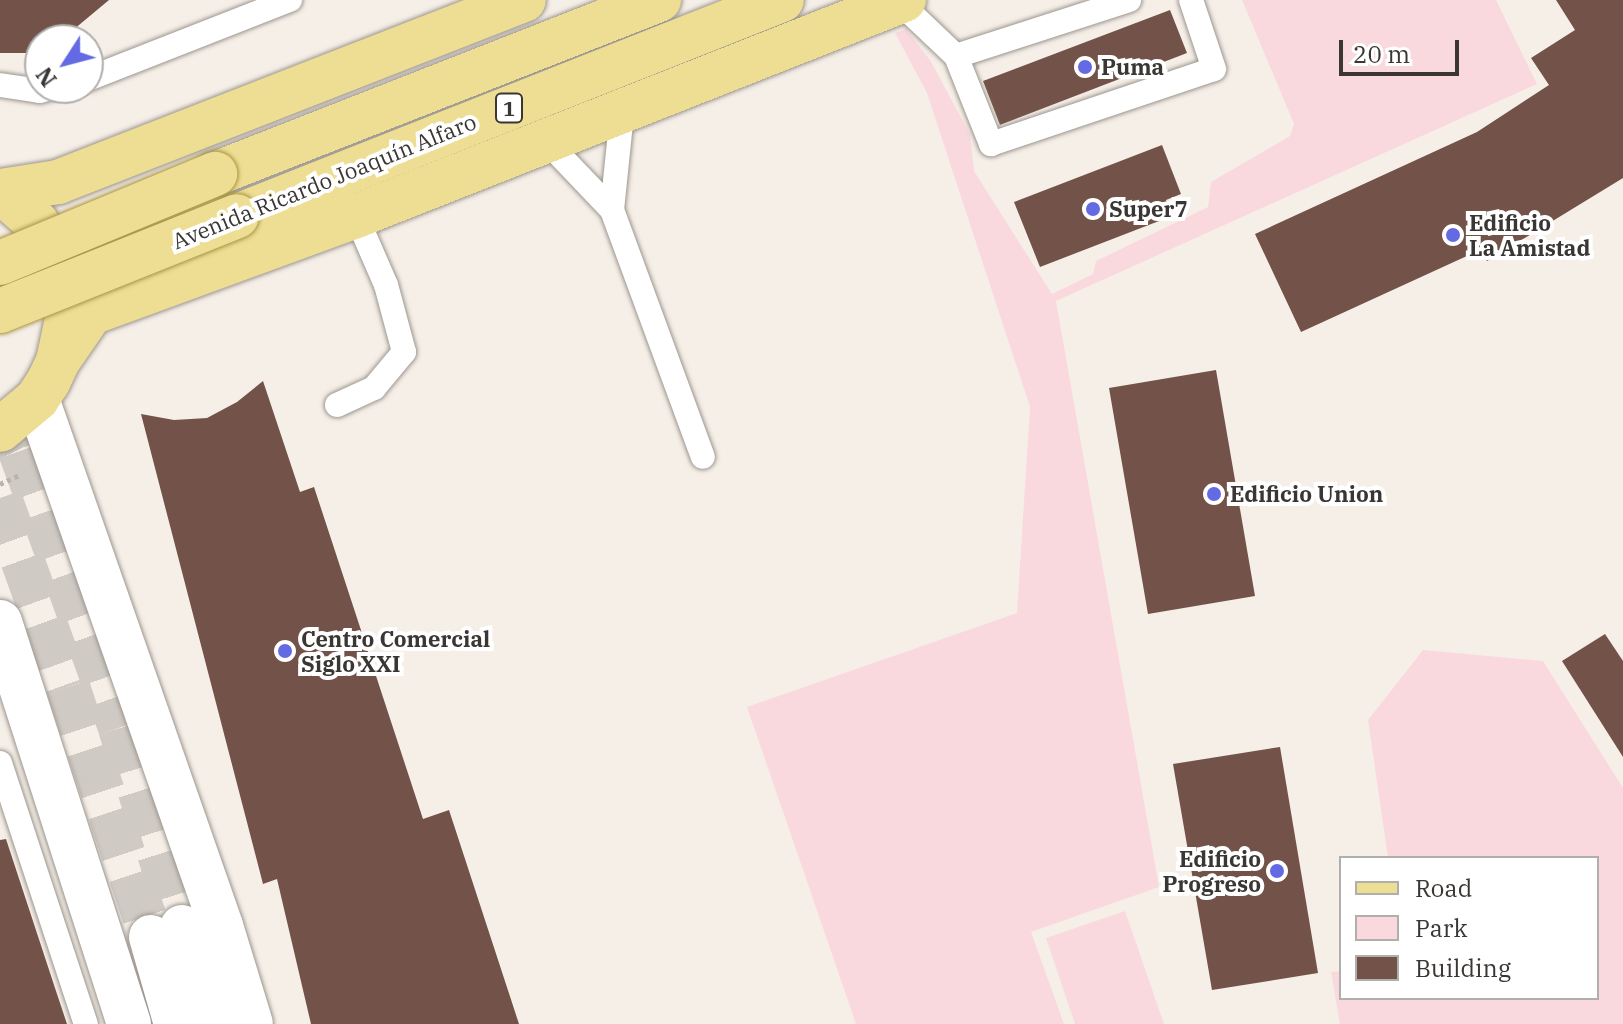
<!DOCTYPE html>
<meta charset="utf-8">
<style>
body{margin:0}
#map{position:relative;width:1623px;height:1024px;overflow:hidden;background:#f6efe8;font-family:"IBM Plex Serif",serif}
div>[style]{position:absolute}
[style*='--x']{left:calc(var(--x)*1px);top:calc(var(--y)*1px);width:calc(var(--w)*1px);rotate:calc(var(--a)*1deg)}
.green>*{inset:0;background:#fad9de}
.building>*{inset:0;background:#725249}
.secondary-tunnel>*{height:44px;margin-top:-22px;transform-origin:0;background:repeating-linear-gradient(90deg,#d0cac4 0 44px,transparent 0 66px)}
.path>*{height:5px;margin-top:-2.5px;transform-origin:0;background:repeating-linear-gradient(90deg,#b9b3ae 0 4px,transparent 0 8px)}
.roads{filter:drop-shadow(0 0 2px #9c968f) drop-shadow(0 0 2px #9c968f)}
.service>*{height:24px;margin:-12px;padding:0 12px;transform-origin:12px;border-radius:12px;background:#fff}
.secondary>*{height:44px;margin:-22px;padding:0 22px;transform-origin:22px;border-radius:22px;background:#fff}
.primary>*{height:44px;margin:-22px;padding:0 22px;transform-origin:22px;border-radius:22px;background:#eede94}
.bridges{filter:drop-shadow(0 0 2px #a89544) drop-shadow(0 0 2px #a89544)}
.primary-bridge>*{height:44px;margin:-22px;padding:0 22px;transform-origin:22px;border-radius:22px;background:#eede94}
.dots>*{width:22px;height:22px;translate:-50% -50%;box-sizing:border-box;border:4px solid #fff;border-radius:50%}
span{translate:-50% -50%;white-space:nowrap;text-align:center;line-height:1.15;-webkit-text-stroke:8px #fff;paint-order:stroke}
.shield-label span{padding:2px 6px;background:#fff;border:2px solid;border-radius:6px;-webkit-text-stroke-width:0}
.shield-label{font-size:20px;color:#393634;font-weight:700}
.poi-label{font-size:22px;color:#393634;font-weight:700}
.left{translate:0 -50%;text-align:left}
.right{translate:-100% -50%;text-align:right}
.street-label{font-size:22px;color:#393634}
.legend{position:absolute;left:1339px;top:856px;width:260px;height:144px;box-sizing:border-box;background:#fff;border:2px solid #b0afae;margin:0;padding:10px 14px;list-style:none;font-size:24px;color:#393634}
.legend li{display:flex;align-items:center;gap:16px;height:40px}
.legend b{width:40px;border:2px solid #b0afae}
.north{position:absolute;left:24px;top:24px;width:80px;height:80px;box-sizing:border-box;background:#fff;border:2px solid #b0afae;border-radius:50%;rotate:234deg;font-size:22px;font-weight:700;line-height:32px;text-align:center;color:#393634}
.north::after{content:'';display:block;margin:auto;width:28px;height:36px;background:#636ae3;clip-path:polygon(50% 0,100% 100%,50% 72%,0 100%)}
.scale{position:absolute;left:1339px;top:40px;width:120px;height:36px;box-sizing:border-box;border:4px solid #393634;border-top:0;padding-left:10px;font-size:24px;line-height:28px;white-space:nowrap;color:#393634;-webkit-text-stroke:6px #fff;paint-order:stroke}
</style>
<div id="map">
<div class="green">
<div style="clip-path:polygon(1242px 0,1496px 0,1537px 84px,1056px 301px,1159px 887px,1031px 932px,1064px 1024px,856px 1024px,747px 707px,1017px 613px,1030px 407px,927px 93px,895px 33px,906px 29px,930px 60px,970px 134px,974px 171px,1052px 294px,1093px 274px,1096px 261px,1208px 207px,1211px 182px,1290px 136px,1294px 124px)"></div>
<div style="clip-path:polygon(1423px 650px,1543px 661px,1623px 788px,1623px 1024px,1340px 1024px,1331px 972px,1341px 971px,1341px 998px,1597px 998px,1597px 858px,1388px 858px,1368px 720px)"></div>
<div style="clip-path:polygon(1125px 911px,1164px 1024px,1075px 1024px,1046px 938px)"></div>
</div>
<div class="building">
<div style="clip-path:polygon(0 0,109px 0,61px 40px,40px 40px,40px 49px,27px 53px,0 53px)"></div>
<div style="clip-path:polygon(1556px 0,1623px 0,1623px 178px,1487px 261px,1480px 250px,1301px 332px,1255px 234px,1477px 132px,1549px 85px,1531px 58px,1575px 30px)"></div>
<div style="clip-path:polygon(1170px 10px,1187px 53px,1000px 125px,983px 81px)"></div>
<div style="clip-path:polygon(1162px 145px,1181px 194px,1166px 200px,1172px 216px,1040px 267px,1014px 202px)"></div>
<div style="clip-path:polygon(1216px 370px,1255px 596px,1148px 614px,1109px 388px)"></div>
<div style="clip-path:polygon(263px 381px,300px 492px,314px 487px,423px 819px,449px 810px,519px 1024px,311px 1024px,277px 879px,263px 884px,141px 414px,174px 420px,207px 418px,237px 402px)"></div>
<div style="clip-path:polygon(1605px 634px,1623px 661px,1623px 757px,1562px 661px)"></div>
<div style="clip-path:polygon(1280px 747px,1318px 973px,1212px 990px,1173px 764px)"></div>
<div style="clip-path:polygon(6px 839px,55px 988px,67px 1024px,0 1024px,0 840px)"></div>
</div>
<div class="secondary-tunnel">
<div style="--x:0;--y:410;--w:46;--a:64"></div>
<div style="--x:20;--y:451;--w:294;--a:70.1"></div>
<div style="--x:120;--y:728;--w:208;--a:72.7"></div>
<div style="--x:0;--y:498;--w:201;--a:70.2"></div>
<div style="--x:68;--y:687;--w:263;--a:71.6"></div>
</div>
<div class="path">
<div style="--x:0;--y:484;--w:23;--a:-25"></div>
</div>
<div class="roads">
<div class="service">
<div style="--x:899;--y:2;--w:79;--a:43.5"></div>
<div style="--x:956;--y:56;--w:182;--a:-17.9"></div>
<div style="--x:956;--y:56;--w:95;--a:68.3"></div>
<div style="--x:991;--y:144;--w:235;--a:-18.6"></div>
<div style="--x:1214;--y:69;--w:73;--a:-108.4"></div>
<div style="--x:88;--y:79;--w:217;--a:-21.4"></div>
<div style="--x:0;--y:85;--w:40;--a:8.5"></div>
<div style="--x:40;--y:91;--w:11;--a:-15"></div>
<div style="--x:547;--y:142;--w:94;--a:46.3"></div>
<div style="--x:612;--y:210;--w:263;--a:69.8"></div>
<div style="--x:612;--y:210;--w:98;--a:-84.1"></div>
<div style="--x:337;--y:405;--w:41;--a:-24.7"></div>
<div style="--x:374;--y:388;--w:47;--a:-50.2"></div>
<div style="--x:404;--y:352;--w:69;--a:-105"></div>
<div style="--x:386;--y:285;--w:75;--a:-113.5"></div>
<div style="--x:0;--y:763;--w:275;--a:71.8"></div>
</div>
<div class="secondary">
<div style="--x:37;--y:399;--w:558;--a:70.75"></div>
<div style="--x:221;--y:926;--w:102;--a:73"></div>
<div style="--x:0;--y:622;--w:422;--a:72.2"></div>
<div style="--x:182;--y:927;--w:100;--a:75"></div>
<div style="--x:151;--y:937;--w:91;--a:74"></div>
</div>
<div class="primary">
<div style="--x:215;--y:174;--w:477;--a:-21.4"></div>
<div style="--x:0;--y:191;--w:49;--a:40.9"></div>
<div style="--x:37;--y:223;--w:49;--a:61.9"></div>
<div style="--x:60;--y:266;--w:49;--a:80.5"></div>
<div style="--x:68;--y:314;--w:48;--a:102"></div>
<div style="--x:58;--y:361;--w:23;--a:115"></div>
<div style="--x:48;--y:382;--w:20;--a:123"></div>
<div style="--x:37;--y:399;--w:48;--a:140"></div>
<div style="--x:1;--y:191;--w:58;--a:-9"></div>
<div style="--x:58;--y:182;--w:500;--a:-21.33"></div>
<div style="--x:237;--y:216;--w:586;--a:-21.62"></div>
<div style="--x:58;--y:361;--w:58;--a:-55.5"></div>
<div style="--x:91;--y:313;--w:282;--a:-20.1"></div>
<div style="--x:356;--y:216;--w:589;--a:-21.51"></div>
</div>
</div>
<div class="bridges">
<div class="primary-bridge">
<div style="--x:0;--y:263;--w:233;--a:-22.5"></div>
<div style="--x:0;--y:311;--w:255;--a:-21.8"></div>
</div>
</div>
<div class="dots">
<div style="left:1085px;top:67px;background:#636ae3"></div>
<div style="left:1093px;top:209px;background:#636ae3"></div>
<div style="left:1453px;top:235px;background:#636ae3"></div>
<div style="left:1214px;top:494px;background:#636ae3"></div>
<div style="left:285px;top:651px;background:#636ae3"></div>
<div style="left:1277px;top:871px;background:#636ae3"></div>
</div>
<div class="shield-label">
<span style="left:509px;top:108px">1</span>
</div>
<div class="poi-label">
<span class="left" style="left:1101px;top:67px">Puma</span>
<span class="left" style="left:1109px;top:209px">Super7</span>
<span class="left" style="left:1469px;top:235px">Edificio<br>La Amistad</span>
<span class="left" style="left:1230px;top:494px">Edificio Union</span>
<span class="left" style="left:301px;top:651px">Centro Comercial<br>Siglo XXI</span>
<span class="right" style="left:1261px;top:871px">Edificio<br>Progreso</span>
</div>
<div class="street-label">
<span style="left:324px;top:181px;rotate:-22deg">Avenida Ricardo Joaquín Alfaro</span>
</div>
<ul class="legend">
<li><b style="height:10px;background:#eede94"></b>Road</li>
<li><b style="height:22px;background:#fad9de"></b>Park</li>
<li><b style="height:22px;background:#725249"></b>Building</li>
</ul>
<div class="north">N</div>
<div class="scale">20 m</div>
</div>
